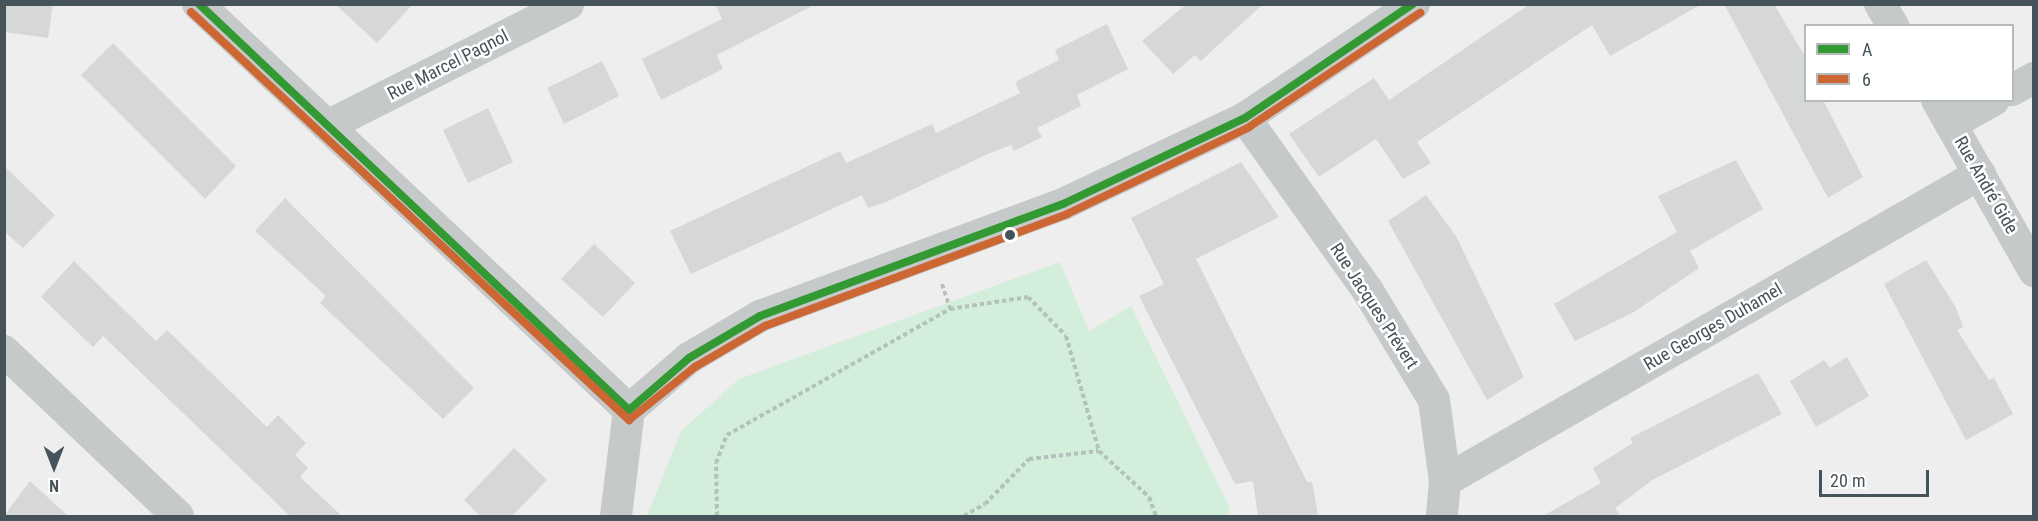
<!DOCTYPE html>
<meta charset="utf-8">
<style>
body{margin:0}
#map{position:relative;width:2038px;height:521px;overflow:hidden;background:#efeeee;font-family:"Roboto Condensed",sans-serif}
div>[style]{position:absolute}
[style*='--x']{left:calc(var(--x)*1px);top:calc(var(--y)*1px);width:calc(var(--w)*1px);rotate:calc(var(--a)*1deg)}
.green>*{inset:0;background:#d3eedb}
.building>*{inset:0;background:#d6d7d7}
.path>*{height:4px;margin-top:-2px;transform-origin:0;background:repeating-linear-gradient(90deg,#b4c1bc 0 4.5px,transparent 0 7.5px)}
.minor>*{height:32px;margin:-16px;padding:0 16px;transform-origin:16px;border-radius:16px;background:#c6c9ca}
.bus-1>*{height:8px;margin:-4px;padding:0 4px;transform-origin:4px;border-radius:4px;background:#393}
.bus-2>*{height:8px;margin:-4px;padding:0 4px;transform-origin:4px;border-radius:4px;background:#c63}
.dots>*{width:16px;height:16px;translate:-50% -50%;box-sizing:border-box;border:3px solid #fff;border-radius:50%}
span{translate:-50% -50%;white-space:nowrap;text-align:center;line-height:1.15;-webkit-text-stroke:5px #fff;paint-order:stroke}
.street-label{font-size:18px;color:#46535a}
.frame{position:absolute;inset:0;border:6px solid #46535a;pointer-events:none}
.legend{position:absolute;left:1804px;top:24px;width:210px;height:78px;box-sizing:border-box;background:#fff;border:2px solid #b5babd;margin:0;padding:8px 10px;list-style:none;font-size:18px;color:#46535a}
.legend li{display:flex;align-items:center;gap:12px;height:30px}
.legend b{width:30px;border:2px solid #b5babd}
.north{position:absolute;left:24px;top:437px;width:60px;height:60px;-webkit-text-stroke:4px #fff;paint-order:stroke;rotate:180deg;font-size:16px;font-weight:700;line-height:24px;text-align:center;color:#46535a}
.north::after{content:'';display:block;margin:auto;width:21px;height:27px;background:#46535a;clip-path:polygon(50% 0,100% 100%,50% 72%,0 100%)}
.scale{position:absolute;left:1819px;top:470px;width:110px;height:27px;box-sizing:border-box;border:3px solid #46535a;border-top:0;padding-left:8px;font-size:18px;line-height:21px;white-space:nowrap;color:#46535a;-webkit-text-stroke:4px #fff;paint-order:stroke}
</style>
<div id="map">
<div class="green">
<div style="clip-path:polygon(1060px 262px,1089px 331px,1131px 306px,1230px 508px,1228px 516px,647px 516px,681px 431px,739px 379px)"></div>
</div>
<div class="building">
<div style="clip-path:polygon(4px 4px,53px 4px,48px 38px,4px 32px)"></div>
<div style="clip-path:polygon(335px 4px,413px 4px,377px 43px)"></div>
<div style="clip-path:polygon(715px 4px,816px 4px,717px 55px,723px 69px,661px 100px,642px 59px,722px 19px)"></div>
<div style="clip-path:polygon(1187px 4px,1263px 4px,1201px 61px,1195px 55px,1173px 74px,1142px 41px)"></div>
<div style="clip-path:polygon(1530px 4px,1702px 4px,1610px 56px,1592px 25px,1417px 142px,1431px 163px,1403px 179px,1376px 139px,1319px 177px,1289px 134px,1374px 78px,1389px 100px)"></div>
<div style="clip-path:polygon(1724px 4px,1774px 4px,1806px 58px,1806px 100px,1823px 100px,1863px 177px,1828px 198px)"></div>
<div style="clip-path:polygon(1107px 24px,1128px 69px,1077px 95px,1081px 106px,1037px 128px,1042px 137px,1014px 151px,1011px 145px,990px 153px,886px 202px,868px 208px,862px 195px,691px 274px,670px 231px,840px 151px,846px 163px,932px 124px,936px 133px,1020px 93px,1015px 82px,1059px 60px,1055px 50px)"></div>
<div style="clip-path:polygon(113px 43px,236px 166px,205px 199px,81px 75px)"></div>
<div style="clip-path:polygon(602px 61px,619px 96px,564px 124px,547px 88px)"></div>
<div style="clip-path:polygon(488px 108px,513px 162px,468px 183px,443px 130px)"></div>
<div style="clip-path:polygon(1736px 160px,1763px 209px,1690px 251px,1699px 268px,1634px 312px,1575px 341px,1554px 304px,1677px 232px,1658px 196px)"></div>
<div style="clip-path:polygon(1241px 162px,1279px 217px,1196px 259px,1307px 482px,1312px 482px,1318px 516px,1258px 516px,1253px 481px,1235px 484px,1139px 296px,1164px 284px,1131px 218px)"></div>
<div style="clip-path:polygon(4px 166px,55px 215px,23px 248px,4px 231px)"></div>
<div style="clip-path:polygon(1426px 195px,1456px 236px,1524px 377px,1487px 400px,1388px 221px)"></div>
<div style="clip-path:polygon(285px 198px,474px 388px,443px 419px,320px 303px,326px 296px,255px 231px)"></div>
<div style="clip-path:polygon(594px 244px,635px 283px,603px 317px,561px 279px)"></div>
<div style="clip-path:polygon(1926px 260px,1956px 308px,1963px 327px,1957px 330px,1989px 380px,1994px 378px,2013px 414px,1966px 440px,1884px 284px)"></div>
<div style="clip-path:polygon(74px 261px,156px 341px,167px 330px,267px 427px,278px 415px,306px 443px,295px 455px,308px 468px,300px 477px,342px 516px,290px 516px,103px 336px,93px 347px,41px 297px)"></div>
<div style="clip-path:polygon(1847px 357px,1869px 396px,1816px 427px,1790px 381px,1824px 360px,1830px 368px)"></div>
<div style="clip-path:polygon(1758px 373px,1782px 414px,1654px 479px,1615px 508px,1620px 516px,1543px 516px,1601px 483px,1593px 468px,1633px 443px,1630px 438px)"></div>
<div style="clip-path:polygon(514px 448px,547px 480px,512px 516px,480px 516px,464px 500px)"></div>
<div style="clip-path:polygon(30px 481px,68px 516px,4px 516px)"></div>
</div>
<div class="path">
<div style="--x:942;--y:284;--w:26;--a:72"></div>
<div style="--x:950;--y:309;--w:79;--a:-8.7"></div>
<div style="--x:1028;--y:297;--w:54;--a:45.7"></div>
<div style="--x:1066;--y:336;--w:120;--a:74"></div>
<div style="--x:1099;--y:451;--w:68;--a:42.6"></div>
<div style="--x:1149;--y:497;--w:20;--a:70"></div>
<div style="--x:717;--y:516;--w:53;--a:-91.1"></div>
<div style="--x:716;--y:463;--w:30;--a:-69"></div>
<div style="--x:727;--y:435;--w:256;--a:-29.5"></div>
<div style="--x:964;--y:516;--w:24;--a:-30"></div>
<div style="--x:985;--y:504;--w:63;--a:-45.6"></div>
<div style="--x:1029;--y:459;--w:70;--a:-6.5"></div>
</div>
<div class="minor">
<div style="--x:198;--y:4;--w:592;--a:43.29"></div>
<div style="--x:1880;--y:4;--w:26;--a:59"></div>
<div style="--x:2012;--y:90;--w:25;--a:-29"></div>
<div style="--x:1937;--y:100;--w:197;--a:60.4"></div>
<div style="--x:1245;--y:118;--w:212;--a:54.6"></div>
<div style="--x:1368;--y:291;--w:127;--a:58.8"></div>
<div style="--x:1434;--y:400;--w:82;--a:82.3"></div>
<div style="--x:1445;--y:481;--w:35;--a:95"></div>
<div style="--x:1951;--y:124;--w:49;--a:-29.2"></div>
<div style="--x:327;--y:126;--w:270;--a:-26.8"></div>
<div style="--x:4;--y:351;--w:240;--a:43.5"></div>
<div style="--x:1445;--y:481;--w:617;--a:-29.85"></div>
<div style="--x:616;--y:516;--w:107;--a:-83"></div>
<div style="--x:629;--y:410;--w:79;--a:-40.9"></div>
<div style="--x:689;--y:358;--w:82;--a:-30.6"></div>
<div style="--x:760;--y:316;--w:323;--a:-20.3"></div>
<div style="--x:1063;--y:204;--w:201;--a:-25.3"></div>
<div style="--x:1245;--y:118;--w:204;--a:-34"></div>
</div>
<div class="bus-1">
<div style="--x:199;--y:4;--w:591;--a:43.36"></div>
<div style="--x:629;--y:410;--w:79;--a:-40.9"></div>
<div style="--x:689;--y:358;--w:82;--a:-30.6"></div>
<div style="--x:760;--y:316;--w:323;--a:-20.3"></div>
<div style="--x:1063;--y:204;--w:201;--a:-25.3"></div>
<div style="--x:1245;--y:118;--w:203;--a:-34.2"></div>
</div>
<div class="bus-2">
<div style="--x:191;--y:12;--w:599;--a:42.97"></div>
<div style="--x:629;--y:420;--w:85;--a:-38.8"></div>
<div style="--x:695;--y:367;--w:81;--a:-30.4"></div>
<div style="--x:765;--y:326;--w:322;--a:-20.3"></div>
<div style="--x:1067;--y:214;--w:202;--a:-25.5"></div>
<div style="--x:1249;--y:127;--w:206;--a:-33.7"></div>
</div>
<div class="dots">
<div style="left:1010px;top:235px;background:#46535a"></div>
</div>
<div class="street-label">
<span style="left:448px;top:65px;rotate:-27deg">Rue Marcel Pagnol</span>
<span style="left:1986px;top:185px;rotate:60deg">Rue André Gide</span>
<span style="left:1374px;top:306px;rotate:57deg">Rue Jacques Prévert</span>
<span style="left:1713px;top:327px;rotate:-30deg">Rue Georges Duhamel</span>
</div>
<div class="frame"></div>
<ul class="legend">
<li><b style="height:8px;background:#393"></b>A</li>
<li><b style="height:8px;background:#c63"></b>6</li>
</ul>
<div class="north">N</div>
<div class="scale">20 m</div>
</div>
